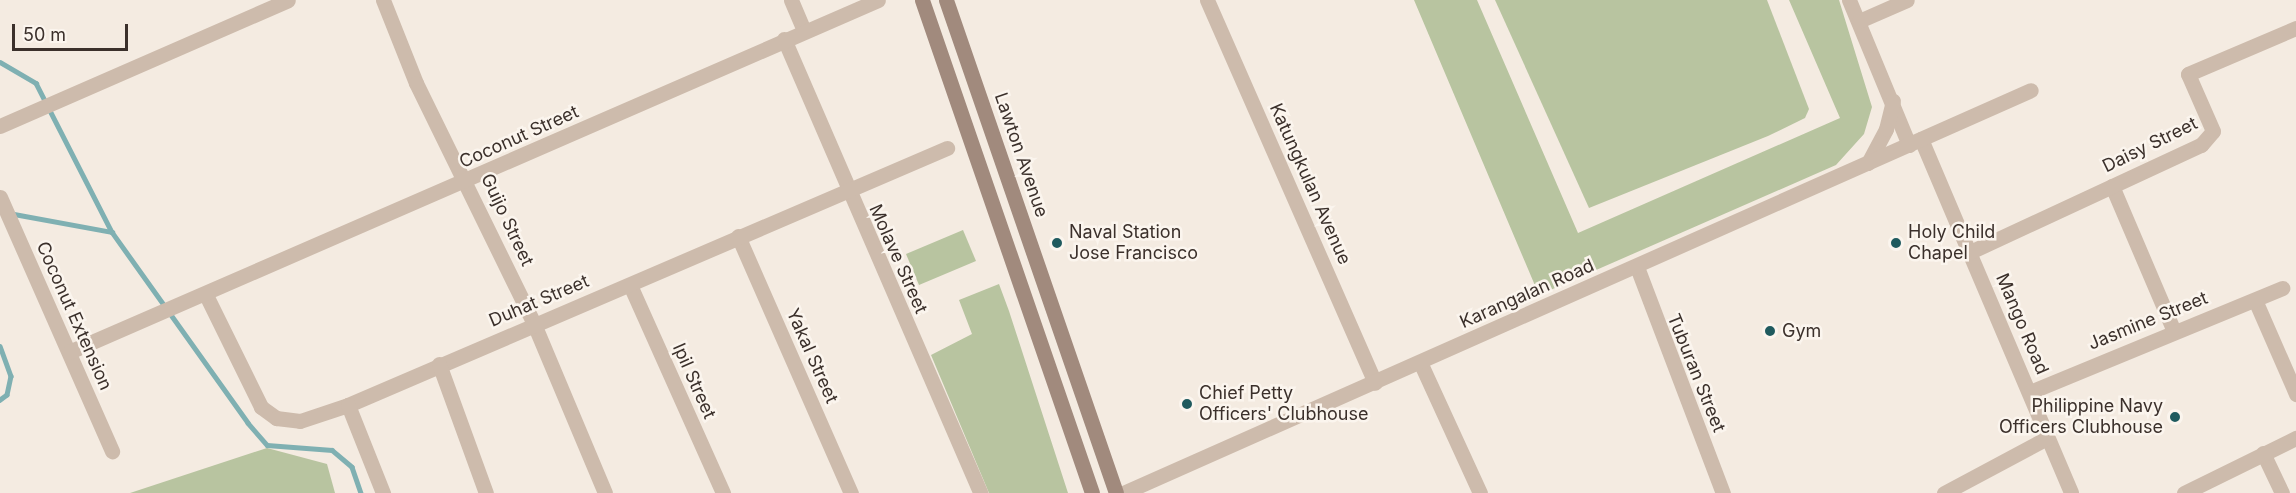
<!DOCTYPE html>
<style>
body{margin:0}
#map{position:relative;width:2296px;height:493px;overflow:hidden;background:#f4ebe1;font-family:Inter,sans-serif}
div>[style]{position:absolute}
[style*='--x']{left:calc(var(--x)*1px);top:calc(var(--y)*1px);width:calc(var(--w)*1px);rotate:calc(var(--a)*1deg)}
.green>*{inset:0;background:#b8c4a0}
.stream>*{height:4.5px;margin:-2.25px;padding:0 2.25px;transform-origin:2.25px;border-radius:2.25px;background:#7fb0b2}
.minor>*{height:15px;margin:-7.5px;padding:0 7.5px;transform-origin:7.5px;border-radius:7.5px;background:#cdbbac}
.secondary>*{height:15px;margin:-7.5px;padding:0 7.5px;transform-origin:7.5px;border-radius:7.5px;background:#a18a7d}
.dots>*{width:16px;height:16px;translate:-50% -50%;box-sizing:border-box;border:3px solid #fbf5ee;border-radius:50%}
span{translate:-50% -50%;white-space:nowrap;text-align:center;line-height:1.15;-webkit-text-stroke:5px #fbf5ee;paint-order:stroke}
.street-label{font-size:18px;color:#3b302b}
.poi-label{font-size:18px;color:#3b302b}
.left{translate:0 -50%;text-align:left}
.right{translate:-100% -50%;text-align:right}
.scale{position:absolute;left:12px;top:24px;width:116px;height:27px;box-sizing:border-box;border:3px solid #3b302b;border-top:0;padding-left:8px;font-size:18px;line-height:21px;white-space:nowrap;color:#3b302b;-webkit-text-stroke:4px #fbf5ee;paint-order:stroke}
</style>
<div id="map">
<div class="green">
<div style="clip-path:polygon(1414px 0,1477px 0,1578px 233px,1840px 118px,1789px 0,1839px 0,1872px 107px,1864px 134px,1836px 165px,1539px 295px)"></div>
<div style="clip-path:polygon(1495px 0,1767px 0,1809px 109px,1805px 118px,1768px 136px,1589px 208px)"></div>
<div style="clip-path:polygon(963px 230px,976px 261px,919px 285px,906px 254px)"></div>
<div style="clip-path:polygon(999px 284px,1009px 311px,1068px 493px,989px 493px,931px 355px,972px 334px,959px 300px)"></div>
<div style="clip-path:polygon(267px 448px,327px 464px,335px 493px,130px 493px)"></div>
</div>
<div class="stream">
<div style="--x:0;--y:62;--w:42;--a:30.3"></div>
<div style="--x:36;--y:83;--w:167;--a:63"></div>
<div style="--x:112;--y:232;--w:234;--a:54.5"></div>
<div style="--x:248;--y:423;--w:29;--a:49"></div>
<div style="--x:267;--y:445;--w:65;--a:4.4"></div>
<div style="--x:332;--y:450;--w:26;--a:40"></div>
<div style="--x:352;--y:467;--w:28;--a:71"></div>
<div style="--x:14;--y:214;--w:100;--a:10.4"></div>
<div style="--x:0;--y:346;--w:32;--a:70"></div>
<div style="--x:11;--y:376;--w:19;--a:102"></div>
<div style="--x:7;--y:395;--w:9;--a:144"></div>
</div>
<div class="minor">
<div style="--x:383;--y:0;--w:89;--a:68.3"></div>
<div style="--x:416;--y:83;--w:268;--a:63.9"></div>
<div style="--x:534;--y:324;--w:183;--a:67.2"></div>
<div style="--x:791;--y:0;--w:33;--a:67"></div>
<div style="--x:1207;--y:0;--w:418;--a:66.3"></div>
<div style="--x:1849;--y:0;--w:157;--a:67.5"></div>
<div style="--x:1859;--y:21;--w:52;--a:-23.6"></div>
<div style="--x:784;--y:39;--w:495;--a:66.6"></div>
<div style="--x:0;--y:126;--w:314;--a:-23.6"></div>
<div style="--x:1921;--y:139;--w:384;--a:67"></div>
<div style="--x:1868;--y:163;--w:38;--a:-62"></div>
<div style="--x:1886;--y:129;--w:29;--a:-76"></div>
<div style="--x:2112;--y:186;--w:155;--a:66.9"></div>
<div style="--x:0;--y:197;--w:278;--a:66.2"></div>
<div style="--x:738;--y:236;--w:281;--a:66.3"></div>
<div style="--x:1970;--y:252;--w:255;--a:-24.9"></div>
<div style="--x:2201;--y:145;--w:18;--a:-49"></div>
<div style="--x:2213;--y:131;--w:62;--a:-113.7"></div>
<div style="--x:2188;--y:74;--w:117;--a:-23.1"></div>
<div style="--x:1637;--y:267;--w:242;--a:69.2"></div>
<div style="--x:630;--y:285;--w:228;--a:65.9"></div>
<div style="--x:206;--y:295;--w:125;--a:63.8"></div>
<div style="--x:261;--y:407;--w:19;--a:36"></div>
<div style="--x:276;--y:418;--w:24;--a:7"></div>
<div style="--x:300;--y:421;--w:51;--a:-18.4"></div>
<div style="--x:348;--y:405;--w:652;--a:-23.22"></div>
<div style="--x:2255;--y:300;--w:103;--a:66.4"></div>
<div style="--x:69;--y:352;--w:882;--a:-23.51"></div>
<div style="--x:1420;--y:362;--w:144;--a:65.4"></div>
<div style="--x:439;--y:364;--w:137;--a:70"></div>
<div style="--x:2030;--y:392;--w:273;--a:-22.4"></div>
<div style="--x:348;--y:405;--w:95;--a:68.3"></div>
<div style="--x:2263;--y:453;--w:44;--a:64.6"></div>
<div style="--x:1123;--y:493;--w:993;--a:-23.93"></div>
<div style="--x:1944;--y:493;--w:117;--a:-28.1"></div>
<div style="--x:2184;--y:493;--w:125;--a:-26.2"></div>
</div>
<div class="secondary">
<div style="--x:922;--y:0;--w:521;--a:70.97"></div>
<div style="--x:946;--y:0;--w:521;--a:70.97"></div>
</div>
<div class="dots">
<div style="left:1057px;top:243px;background:#1f5a5e"></div>
<div style="left:1896px;top:243px;background:#1f5a5e"></div>
<div style="left:1770px;top:331px;background:#1f5a5e"></div>
<div style="left:1187px;top:404px;background:#1f5a5e"></div>
<div style="left:2175px;top:417px;background:#1f5a5e"></div>
</div>
<div class="street-label">
<span style="left:519px;top:137px;rotate:-24deg">Coconut Street</span>
<span style="left:2150px;top:145px;rotate:-26deg">Daisy Street</span>
<span style="left:1021px;top:155px;rotate:71deg">Lawton Avenue</span>
<span style="left:1310px;top:184px;rotate:66deg">Katungkulan Avenue</span>
<span style="left:507px;top:220px;rotate:65deg">Guijo Street</span>
<span style="left:898px;top:259px;rotate:66deg">Molave Street</span>
<span style="left:1527px;top:294px;rotate:-24deg">Karangalan Road</span>
<span style="left:539px;top:301px;rotate:-23deg">Duhat Street</span>
<span style="left:74px;top:316px;rotate:66deg">Coconut Extension</span>
<span style="left:2148px;top:321px;rotate:-22deg">Jasmine Street</span>
<span style="left:2022px;top:324px;rotate:67deg">Mango Road</span>
<span style="left:812px;top:356px;rotate:66deg">Yakal Street</span>
<span style="left:1696px;top:373px;rotate:68deg">Tuburan Street</span>
<span style="left:694px;top:381px;rotate:66deg">Ipil Street</span>
</div>
<div class="poi-label">
<span class="left" style="left:1069px;top:243px">Naval Station<br>Jose Francisco</span>
<span class="left" style="left:1908px;top:243px">Holy Child<br>Chapel</span>
<span class="left" style="left:1782px;top:331px">Gym</span>
<span class="left" style="left:1199px;top:404px">Chief Petty<br>Officers' Clubhouse</span>
<span class="right" style="left:2163px;top:417px">Philippine Navy<br>Officers Clubhouse</span>
</div>
<div class="scale">50 m</div>
</div>
